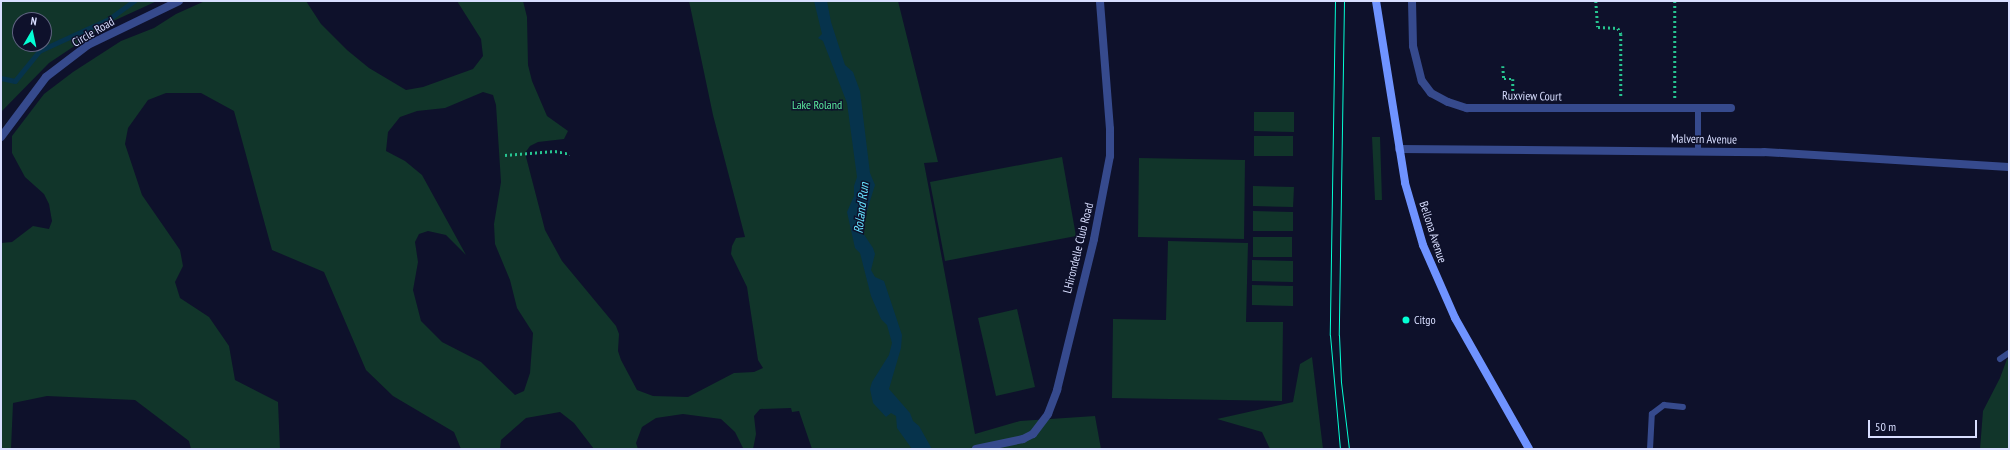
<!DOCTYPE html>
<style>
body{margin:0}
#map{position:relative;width:2010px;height:450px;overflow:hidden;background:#0e112b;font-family:"PT Sans Narrow",sans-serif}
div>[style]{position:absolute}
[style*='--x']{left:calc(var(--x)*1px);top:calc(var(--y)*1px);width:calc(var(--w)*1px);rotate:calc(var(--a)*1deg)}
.green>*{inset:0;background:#11352a}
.water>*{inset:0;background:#06334c}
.stream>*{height:4.5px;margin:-2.25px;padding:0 2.25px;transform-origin:2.25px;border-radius:2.25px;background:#06334c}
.path>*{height:2.5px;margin-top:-1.25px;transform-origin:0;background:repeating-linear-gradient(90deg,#26c590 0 2px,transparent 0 5px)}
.lane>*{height:6px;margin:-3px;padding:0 3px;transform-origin:3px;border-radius:3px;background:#364a8d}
.street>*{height:8px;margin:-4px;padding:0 4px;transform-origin:4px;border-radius:4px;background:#364a8d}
.secondary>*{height:8px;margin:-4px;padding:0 4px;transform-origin:4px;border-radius:4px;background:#6f93ff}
.tram>*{height:1px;margin:-0.5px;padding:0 0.5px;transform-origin:0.5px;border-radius:0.5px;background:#04ffd4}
.dots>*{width:11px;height:11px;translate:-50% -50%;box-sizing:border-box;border:2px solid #0e112b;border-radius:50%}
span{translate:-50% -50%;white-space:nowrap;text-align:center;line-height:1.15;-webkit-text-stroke:3px #0e112b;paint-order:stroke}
.street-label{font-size:12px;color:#d8deff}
.park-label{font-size:12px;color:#5aea9e}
.poi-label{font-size:12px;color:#d8deff}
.left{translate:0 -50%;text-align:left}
.water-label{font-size:13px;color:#66e2ff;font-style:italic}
.frame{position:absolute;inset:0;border:2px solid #d8deff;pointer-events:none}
.north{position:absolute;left:12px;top:12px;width:40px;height:40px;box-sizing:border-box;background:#0e112b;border:1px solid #5f6380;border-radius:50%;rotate:9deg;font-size:11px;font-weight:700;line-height:16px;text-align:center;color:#d8deff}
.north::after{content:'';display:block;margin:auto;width:14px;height:18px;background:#04ffd4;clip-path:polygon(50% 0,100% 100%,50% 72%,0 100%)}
.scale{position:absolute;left:1868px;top:420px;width:109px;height:18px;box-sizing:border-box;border:2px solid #d8deff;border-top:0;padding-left:5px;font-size:12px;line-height:14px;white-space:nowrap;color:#d8deff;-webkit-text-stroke:3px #0e112b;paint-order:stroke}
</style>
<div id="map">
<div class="green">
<div style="clip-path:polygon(evenodd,1px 1px,157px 1px,109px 23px,49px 63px,1px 112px,1px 1px,20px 20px,44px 20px,44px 44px,20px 44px,20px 20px)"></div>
<div style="clip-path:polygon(evenodd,205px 1px,306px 1px,321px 24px,347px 50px,369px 68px,406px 90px,423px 87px,473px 69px,483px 56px,481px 39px,457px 1px,523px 1px,527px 17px,528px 65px,532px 81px,547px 116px,568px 131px,564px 139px,538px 142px,530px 146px,525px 153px,545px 230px,562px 261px,616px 326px,619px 334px,618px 351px,621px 360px,637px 390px,653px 396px,688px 397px,734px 373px,754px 372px,763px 368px,758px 360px,747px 287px,731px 254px,732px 246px,736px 238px,745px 237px,713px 115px,689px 1px,898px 1px,938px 162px,924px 163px,975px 434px,1020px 421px,1095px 416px,1101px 449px,812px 449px,799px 411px,792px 412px,791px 408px,760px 409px,754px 416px,756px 434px,753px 449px,743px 448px,735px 432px,721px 419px,683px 414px,656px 418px,642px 427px,636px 443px,638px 449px,594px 449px,574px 423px,560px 412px,526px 418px,501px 440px,500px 449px,461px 449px,454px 432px,393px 396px,366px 370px,324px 272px,272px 250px,234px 111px,201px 93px,166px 93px,148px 100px,128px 128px,125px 144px,142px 195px,180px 250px,183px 266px,175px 282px,180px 298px,209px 317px,229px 346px,235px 380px,278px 402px,280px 449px,191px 449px,189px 441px,135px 400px,47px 396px,13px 403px,11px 449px,1px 449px,1px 243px,12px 242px,33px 226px,49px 229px,52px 221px,49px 204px,44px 194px,25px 177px,12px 153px,12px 136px,44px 94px,73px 72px,121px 41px,154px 28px,176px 14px,205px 1px,483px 92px,493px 95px,496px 105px,501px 182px,494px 224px,495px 244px,510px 280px,517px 308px,533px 333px,530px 373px,524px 391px,515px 395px,481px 362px,442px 342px,421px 321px,413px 290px,418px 262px,415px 242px,419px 234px,428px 231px,446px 235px,466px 255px,422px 175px,405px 161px,386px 151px,388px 132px,400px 117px,417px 111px,445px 108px,483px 92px)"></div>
<div style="clip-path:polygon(1254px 112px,1294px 112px,1294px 132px,1254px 131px)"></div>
<div style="clip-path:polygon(1254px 136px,1293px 136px,1293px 156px,1254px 156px)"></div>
<div style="clip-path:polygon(1372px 137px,1380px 137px,1382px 200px,1375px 200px)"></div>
<div style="clip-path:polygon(1062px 157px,1076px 236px,945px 261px,930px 182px)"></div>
<div style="clip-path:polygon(1139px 158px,1245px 160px,1244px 239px,1138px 237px)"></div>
<div style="clip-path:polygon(1253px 186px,1294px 187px,1293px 207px,1253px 206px)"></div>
<div style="clip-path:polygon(1253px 211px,1293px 212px,1293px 231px,1253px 231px)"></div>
<div style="clip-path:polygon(1253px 237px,1292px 237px,1292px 257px,1253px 257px)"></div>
<div style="clip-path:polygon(1168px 241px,1248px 243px,1246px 322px,1283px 322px,1282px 401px,1112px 398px,1113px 319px,1166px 320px)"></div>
<div style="clip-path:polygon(1252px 260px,1293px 261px,1293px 282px,1252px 281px)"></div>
<div style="clip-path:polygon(1252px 285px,1293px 286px,1293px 306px,1252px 305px)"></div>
<div style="clip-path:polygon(1017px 309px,1035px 387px,996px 396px,978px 318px)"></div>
<div style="clip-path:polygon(1312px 357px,1323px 449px,1270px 449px,1262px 432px,1217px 419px,1293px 402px,1300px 364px)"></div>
<div style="clip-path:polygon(2007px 359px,2009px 360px,2009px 449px,1980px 449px,1983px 411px,2000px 378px)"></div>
</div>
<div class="water">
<div style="clip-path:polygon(814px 1px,827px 1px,831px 22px,845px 65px,853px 72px,860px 91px,870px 173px,875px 185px,861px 230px,873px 248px,875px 254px,871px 270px,875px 277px,884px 281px,902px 335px,901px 348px,889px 389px,910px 413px,913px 421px,919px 426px,932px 449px,912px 449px,897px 428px,896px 416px,891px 413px,886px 417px,873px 403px,870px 389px,872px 382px,889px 355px,892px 343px,887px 325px,881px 319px,871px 296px,860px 253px,855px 248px,847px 212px,854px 196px,854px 186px,857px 177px,847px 103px,823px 41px,818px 38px,822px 34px)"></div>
</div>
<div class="stream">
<div style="--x:1;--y:78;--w:14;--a:12"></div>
<div style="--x:15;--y:81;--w:38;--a:-51"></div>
<div style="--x:39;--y:51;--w:77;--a:-24.6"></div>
<div style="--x:109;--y:19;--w:31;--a:-36"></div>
</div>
<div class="path">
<div style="--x:1596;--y:1;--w:26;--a:86"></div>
<div style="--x:1598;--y:27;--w:20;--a:3"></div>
<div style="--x:1618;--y:28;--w:7;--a:63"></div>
<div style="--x:1621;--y:34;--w:64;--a:90"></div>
<div style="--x:1675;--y:1;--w:97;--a:90"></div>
<div style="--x:1503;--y:66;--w:13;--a:86"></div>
<div style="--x:1504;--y:79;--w:9;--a:0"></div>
<div style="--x:1513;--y:79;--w:19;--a:90"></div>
<div style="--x:505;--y:155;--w:50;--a:-4.6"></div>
<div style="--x:555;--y:151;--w:15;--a:11"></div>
</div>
<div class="lane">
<div style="--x:1698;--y:108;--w:42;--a:90"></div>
<div style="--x:2000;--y:359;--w:11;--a:-34"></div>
<div style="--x:1650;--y:449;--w:35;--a:-87"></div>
<div style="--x:1652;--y:414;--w:15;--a:-37"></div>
<div style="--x:1664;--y:405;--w:19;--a:6"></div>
</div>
<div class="street">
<div style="--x:1412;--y:1;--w:45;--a:88.7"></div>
<div style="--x:1413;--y:46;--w:36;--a:76"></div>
<div style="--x:1422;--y:81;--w:15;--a:53"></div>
<div style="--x:1431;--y:93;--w:19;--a:28"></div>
<div style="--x:1448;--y:102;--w:20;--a:18"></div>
<div style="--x:1467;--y:108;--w:264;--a:0"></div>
<div style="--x:1;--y:137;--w:75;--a:-53.1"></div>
<div style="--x:46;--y:77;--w:53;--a:-37.3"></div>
<div style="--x:88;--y:45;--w:101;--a:-25.8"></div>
<div style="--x:1399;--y:149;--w:365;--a:0.5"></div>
<div style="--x:1764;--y:152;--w:245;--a:3.5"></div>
<div style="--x:976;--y:449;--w:48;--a:-12"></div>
<div style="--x:1023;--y:439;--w:11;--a:-27"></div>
<div style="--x:1033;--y:434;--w:25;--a:-53"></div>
<div style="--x:1048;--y:414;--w:26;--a:-69"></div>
<div style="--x:1057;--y:390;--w:155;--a:-76.2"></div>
<div style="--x:1094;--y:239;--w:85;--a:-79.1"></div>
<div style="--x:1110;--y:156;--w:27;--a:-90"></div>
<div style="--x:1110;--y:129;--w:128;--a:-94.5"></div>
</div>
<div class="secondary">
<div style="--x:1376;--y:1;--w:184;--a:80.9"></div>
<div style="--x:1405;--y:183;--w:65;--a:73.8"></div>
<div style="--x:1423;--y:245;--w:80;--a:66.3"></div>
<div style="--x:1455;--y:318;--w:150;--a:60.5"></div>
</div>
<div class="tram">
<div style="--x:1335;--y:1;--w:334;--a:90.9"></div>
<div style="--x:1330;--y:335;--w:114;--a:85"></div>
<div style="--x:1344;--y:1;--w:334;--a:90.9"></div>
<div style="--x:1339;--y:335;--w:47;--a:87.6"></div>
<div style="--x:1341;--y:382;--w:67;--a:83.2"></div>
</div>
<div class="dots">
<div style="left:1406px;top:320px;background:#04ffd4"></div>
</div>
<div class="street-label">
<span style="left:93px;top:32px;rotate:-30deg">Circle Road</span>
<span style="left:1532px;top:96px;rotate:1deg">Ruxview Court</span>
<span style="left:1704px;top:139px;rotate:1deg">Malvern Avenue</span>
<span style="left:1433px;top:232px;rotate:72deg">Bellona Avenue</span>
<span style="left:1078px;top:248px;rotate:-76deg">LHirondelle Club Road</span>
</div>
<div class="park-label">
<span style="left:817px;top:105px">Lake Roland</span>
</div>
<div class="poi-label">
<span class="left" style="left:1414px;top:320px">Citgo</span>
</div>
<div class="water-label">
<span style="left:862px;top:208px;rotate:-83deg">Roland Run</span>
</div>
<div class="frame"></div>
<div class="north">N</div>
<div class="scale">50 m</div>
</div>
